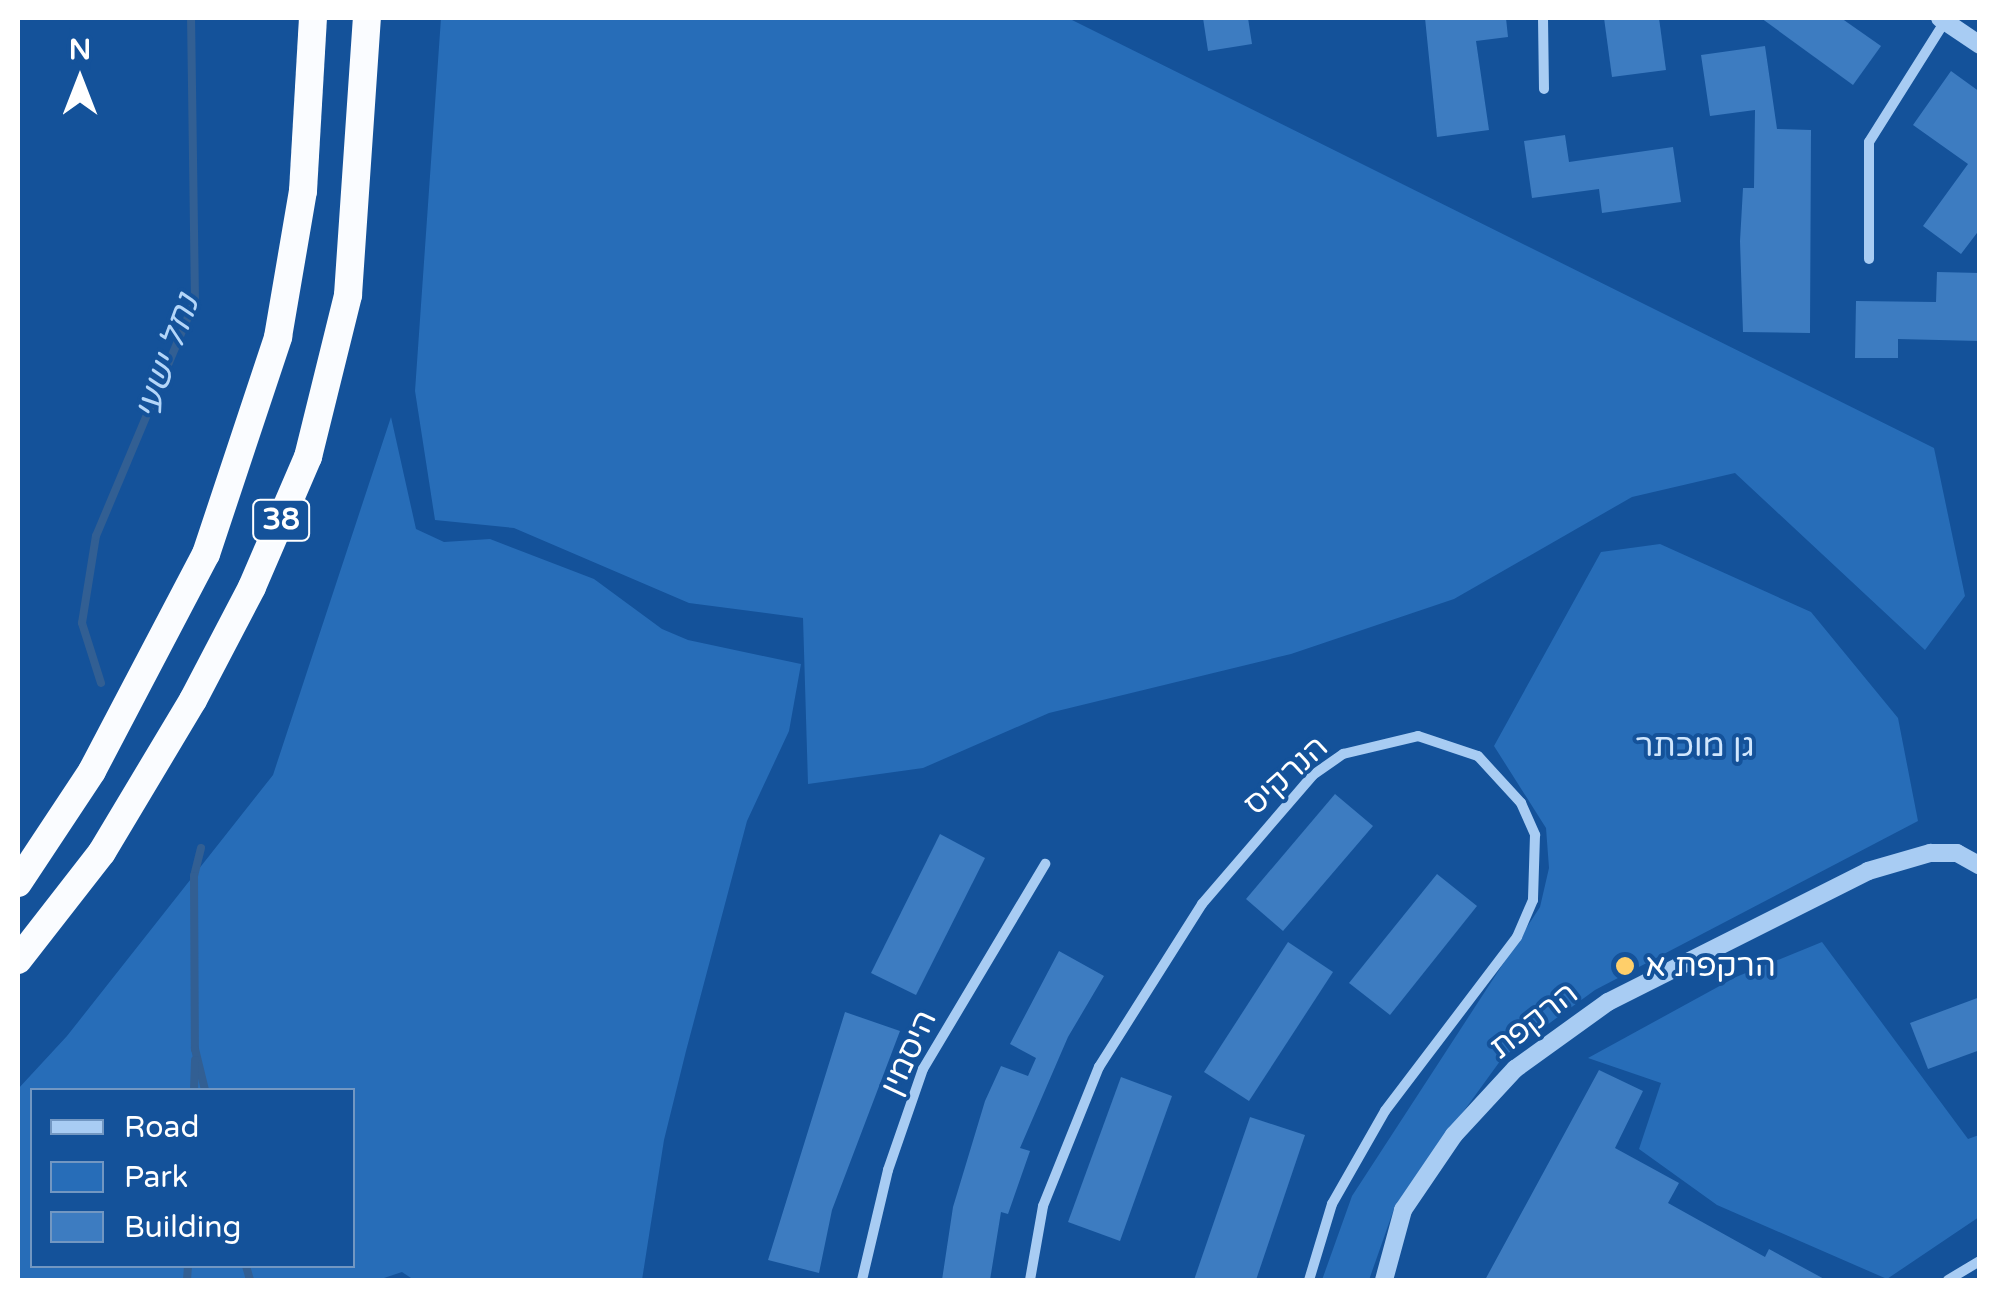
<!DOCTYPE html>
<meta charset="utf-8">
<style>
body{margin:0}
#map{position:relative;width:1997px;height:1298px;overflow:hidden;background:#14529a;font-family:"Varela Round","Noto Sans Hebrew",sans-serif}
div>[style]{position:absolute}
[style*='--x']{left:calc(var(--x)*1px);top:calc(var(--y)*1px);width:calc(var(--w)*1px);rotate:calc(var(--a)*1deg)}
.green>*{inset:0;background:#276db8}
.stream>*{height:8px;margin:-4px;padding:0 4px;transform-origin:4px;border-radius:4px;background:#325f93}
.building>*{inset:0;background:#3d7cc1}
.minor>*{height:10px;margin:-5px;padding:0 5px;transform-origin:5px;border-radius:5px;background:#a8ccf3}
.tertiary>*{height:18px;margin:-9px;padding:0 9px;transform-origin:9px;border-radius:9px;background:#a8ccf3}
.trunk>*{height:28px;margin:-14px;padding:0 14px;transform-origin:14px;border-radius:14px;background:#fafcff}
.dots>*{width:28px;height:28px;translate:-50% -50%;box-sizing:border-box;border:5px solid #14529a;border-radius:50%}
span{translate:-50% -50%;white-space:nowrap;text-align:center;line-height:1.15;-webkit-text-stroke:8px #14529a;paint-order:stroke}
.shield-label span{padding:2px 8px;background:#14529a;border:2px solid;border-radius:8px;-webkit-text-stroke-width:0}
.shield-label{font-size:30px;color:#fff;font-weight:700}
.park-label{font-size:32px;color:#d0e6fd}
.street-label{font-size:32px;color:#fff}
.poi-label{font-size:32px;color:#fff}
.left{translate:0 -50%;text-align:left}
.water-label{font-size:35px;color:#b4d6f9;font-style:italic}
.frame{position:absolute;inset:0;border:20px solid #fff;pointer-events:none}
.legend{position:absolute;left:30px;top:1088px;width:325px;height:180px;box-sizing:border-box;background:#14529a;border:2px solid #7297c2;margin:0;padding:12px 18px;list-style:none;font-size:30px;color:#fff}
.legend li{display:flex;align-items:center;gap:20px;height:50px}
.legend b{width:50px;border:2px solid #7297c2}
.north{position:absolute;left:30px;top:30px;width:100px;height:100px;-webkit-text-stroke:8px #14529a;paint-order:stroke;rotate:0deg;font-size:28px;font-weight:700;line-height:40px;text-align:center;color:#fff}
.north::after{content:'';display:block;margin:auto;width:35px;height:45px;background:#fff;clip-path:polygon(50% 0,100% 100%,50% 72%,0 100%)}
</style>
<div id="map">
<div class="green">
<div style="clip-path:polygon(441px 18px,1068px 18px,1934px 448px,1965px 596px,1925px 650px,1735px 473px,1632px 497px,1454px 599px,1291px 654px,1049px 713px,923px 768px,808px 784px,803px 618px,689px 603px,514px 528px,435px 520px,415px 391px)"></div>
<div style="clip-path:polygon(evenodd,391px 417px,416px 529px,444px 542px,490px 539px,594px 579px,662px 629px,688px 640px,801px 664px,789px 731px,747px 821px,686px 1051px,664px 1140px,642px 1280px,414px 1280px,402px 1272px,378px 1280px,18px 1280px,18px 1089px,67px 1036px,273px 775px,391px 417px,32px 1090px,352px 1090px,352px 1266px,32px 1266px,32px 1090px)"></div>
<div style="clip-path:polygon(1660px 544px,1811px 612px,1898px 718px,1918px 821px,1595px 990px,1503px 1057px,1395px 1206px,1369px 1280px,1322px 1280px,1352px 1196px,1540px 907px,1549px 868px,1546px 828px,1494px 746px,1601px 552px)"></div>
<div style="clip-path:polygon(1822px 942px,1968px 1139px,1979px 1135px,1979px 1217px,1887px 1279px,1717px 1205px,1639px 1149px,1661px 1083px,1588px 1058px,1736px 977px)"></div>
</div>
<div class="stream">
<div style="--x:101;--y:683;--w:63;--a:-107.6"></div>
<div style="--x:82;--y:623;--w:88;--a:-80.9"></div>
<div style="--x:96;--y:536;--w:255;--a:-67.2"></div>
<div style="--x:195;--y:301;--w:283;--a:-90.8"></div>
<div style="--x:201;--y:848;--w:29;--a:104"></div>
<div style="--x:194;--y:876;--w:173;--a:89.7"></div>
<div style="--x:195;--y:1049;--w:42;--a:76.3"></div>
<div style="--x:194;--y:1090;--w:30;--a:-88"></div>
<div style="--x:246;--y:1266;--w:15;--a:74"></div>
<div style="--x:187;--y:1280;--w:14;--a:-86"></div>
</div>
<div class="building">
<div style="clip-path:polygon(1203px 18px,1248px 18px,1252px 44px,1208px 51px)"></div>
<div style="clip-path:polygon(1425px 18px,1506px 18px,1508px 37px,1476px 41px,1489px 130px,1437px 137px)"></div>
<div style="clip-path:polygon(1604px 18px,1659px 18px,1666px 70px,1612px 77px)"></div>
<div style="clip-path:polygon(1761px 18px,1841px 18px,1881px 46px,1853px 85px)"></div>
<div style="clip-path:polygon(1765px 46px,1777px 129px,1811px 130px,1810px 333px,1743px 332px,1740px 241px,1743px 188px,1754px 188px,1755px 110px,1710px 116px,1701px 55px)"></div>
<div style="clip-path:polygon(1951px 71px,1980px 92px,1980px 229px,1961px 254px,1923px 226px,1968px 164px,1913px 125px)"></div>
<div style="clip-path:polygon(1565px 135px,1569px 162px,1673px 147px,1681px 202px,1602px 213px,1599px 189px,1532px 198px,1524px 141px)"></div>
<div style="clip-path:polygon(1937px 272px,1980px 273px,1980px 341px,1898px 339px,1898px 358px,1855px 358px,1856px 301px,1936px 302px)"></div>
<div style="clip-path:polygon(1335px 794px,1373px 826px,1283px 931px,1246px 899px)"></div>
<div style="clip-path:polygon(940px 834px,985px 858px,916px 995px,871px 973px)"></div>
<div style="clip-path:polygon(1437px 874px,1477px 906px,1390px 1015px,1349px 983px)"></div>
<div style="clip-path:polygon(1288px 942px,1333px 972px,1249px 1101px,1204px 1072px)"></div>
<div style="clip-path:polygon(1059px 951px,1104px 976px,1068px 1037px,1020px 1148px,1030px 1151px,1008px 1214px,1001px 1212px,990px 1280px,942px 1280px,953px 1207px,985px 1101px,1001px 1066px,1028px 1076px,1036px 1058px,1010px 1044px)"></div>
<div style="clip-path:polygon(1980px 997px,1980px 1050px,1928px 1069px,1910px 1023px)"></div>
<div style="clip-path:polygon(845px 1012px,900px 1031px,832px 1210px,819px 1273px,768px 1260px)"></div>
<div style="clip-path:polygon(1599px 1070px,1643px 1091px,1615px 1148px,1679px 1183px,1668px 1203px,1765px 1257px,1769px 1249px,1826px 1280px,1485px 1280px)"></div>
<div style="clip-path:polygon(1121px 1077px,1172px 1096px,1120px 1241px,1068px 1222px)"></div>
<div style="clip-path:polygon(1250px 1117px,1305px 1135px,1256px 1280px,1194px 1280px)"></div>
</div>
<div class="minor">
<div style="--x:1543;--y:18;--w:71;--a:89.2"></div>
<div style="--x:1869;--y:259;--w:117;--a:-90"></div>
<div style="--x:1869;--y:142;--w:146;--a:-57.8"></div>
<div style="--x:862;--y:1280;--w:113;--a:-76.7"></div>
<div style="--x:888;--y:1170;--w:107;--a:-70.9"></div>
<div style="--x:923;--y:1069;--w:239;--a:-59.2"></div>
<div style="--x:1030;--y:1280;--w:75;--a:-80"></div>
<div style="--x:1043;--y:1206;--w:150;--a:-68.1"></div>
<div style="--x:1099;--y:1067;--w:193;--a:-57.7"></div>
<div style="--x:1202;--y:904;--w:170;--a:-49.3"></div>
<div style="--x:1313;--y:775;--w:37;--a:-35"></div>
<div style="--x:1343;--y:754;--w:77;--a:-13.5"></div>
<div style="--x:1418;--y:736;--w:63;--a:18.4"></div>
<div style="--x:1478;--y:756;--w:64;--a:47.5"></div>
<div style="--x:1521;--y:803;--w:35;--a:66"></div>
<div style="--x:1535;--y:835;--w:65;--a:91.8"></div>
<div style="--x:1533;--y:900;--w:40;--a:113.4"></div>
<div style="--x:1517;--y:937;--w:218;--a:127.2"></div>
<div style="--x:1385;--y:1111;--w:107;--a:119.7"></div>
<div style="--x:1332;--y:1204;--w:79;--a:106.8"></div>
<div style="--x:1948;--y:1280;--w:37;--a:-31"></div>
</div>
<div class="tertiary">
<div style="--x:1940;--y:18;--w:48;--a:34"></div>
<div style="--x:1384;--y:1280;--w:73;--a:-74.8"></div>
<div style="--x:1403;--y:1210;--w:91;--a:-55.8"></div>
<div style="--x:1454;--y:1135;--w:90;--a:-47.3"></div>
<div style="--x:1515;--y:1069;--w:115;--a:-35.8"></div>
<div style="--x:1608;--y:1002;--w:291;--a:-26.7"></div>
<div style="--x:1868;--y:871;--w:65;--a:-16.2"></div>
<div style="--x:1930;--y:853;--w:27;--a:0"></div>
<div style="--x:1957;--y:853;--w:26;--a:29"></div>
</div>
<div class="trunk">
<div style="--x:18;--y:883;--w:134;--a:-56.5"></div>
<div style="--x:92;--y:771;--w:245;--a:-62.3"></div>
<div style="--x:206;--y:554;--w:229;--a:-71.6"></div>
<div style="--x:278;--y:337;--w:148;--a:-80.3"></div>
<div style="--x:303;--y:191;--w:173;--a:-86.7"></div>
<div style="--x:18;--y:960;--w:137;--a:-52.1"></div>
<div style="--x:102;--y:852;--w:177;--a:-59.1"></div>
<div style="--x:193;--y:700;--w:127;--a:-62.4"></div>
<div style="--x:252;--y:587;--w:142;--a:-66.7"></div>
<div style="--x:308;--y:457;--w:167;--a:-76.1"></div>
<div style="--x:348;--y:295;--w:278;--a:-86.1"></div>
</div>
<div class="dots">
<div style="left:1625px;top:966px;background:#ffcf6a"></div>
</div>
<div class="shield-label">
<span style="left:281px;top:520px">38</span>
</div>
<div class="park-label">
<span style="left:1695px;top:746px">גן מוכתר</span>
</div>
<div class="street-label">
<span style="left:1286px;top:776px;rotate:-42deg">הנרקיס</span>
<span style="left:1534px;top:1021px;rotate:-38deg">הרקפת</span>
<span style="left:909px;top:1053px;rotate:-65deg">היסמין</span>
</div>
<div class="poi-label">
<span class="left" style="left:1645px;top:966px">הרקפת א</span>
</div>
<div class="water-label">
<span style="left:167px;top:357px;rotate:-70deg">נחל ישעי</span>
</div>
<div class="frame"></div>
<ul class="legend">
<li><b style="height:12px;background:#a8ccf3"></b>Road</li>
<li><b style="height:28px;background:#276db8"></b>Park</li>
<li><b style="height:28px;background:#3d7cc1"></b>Building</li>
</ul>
<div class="north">N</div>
</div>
